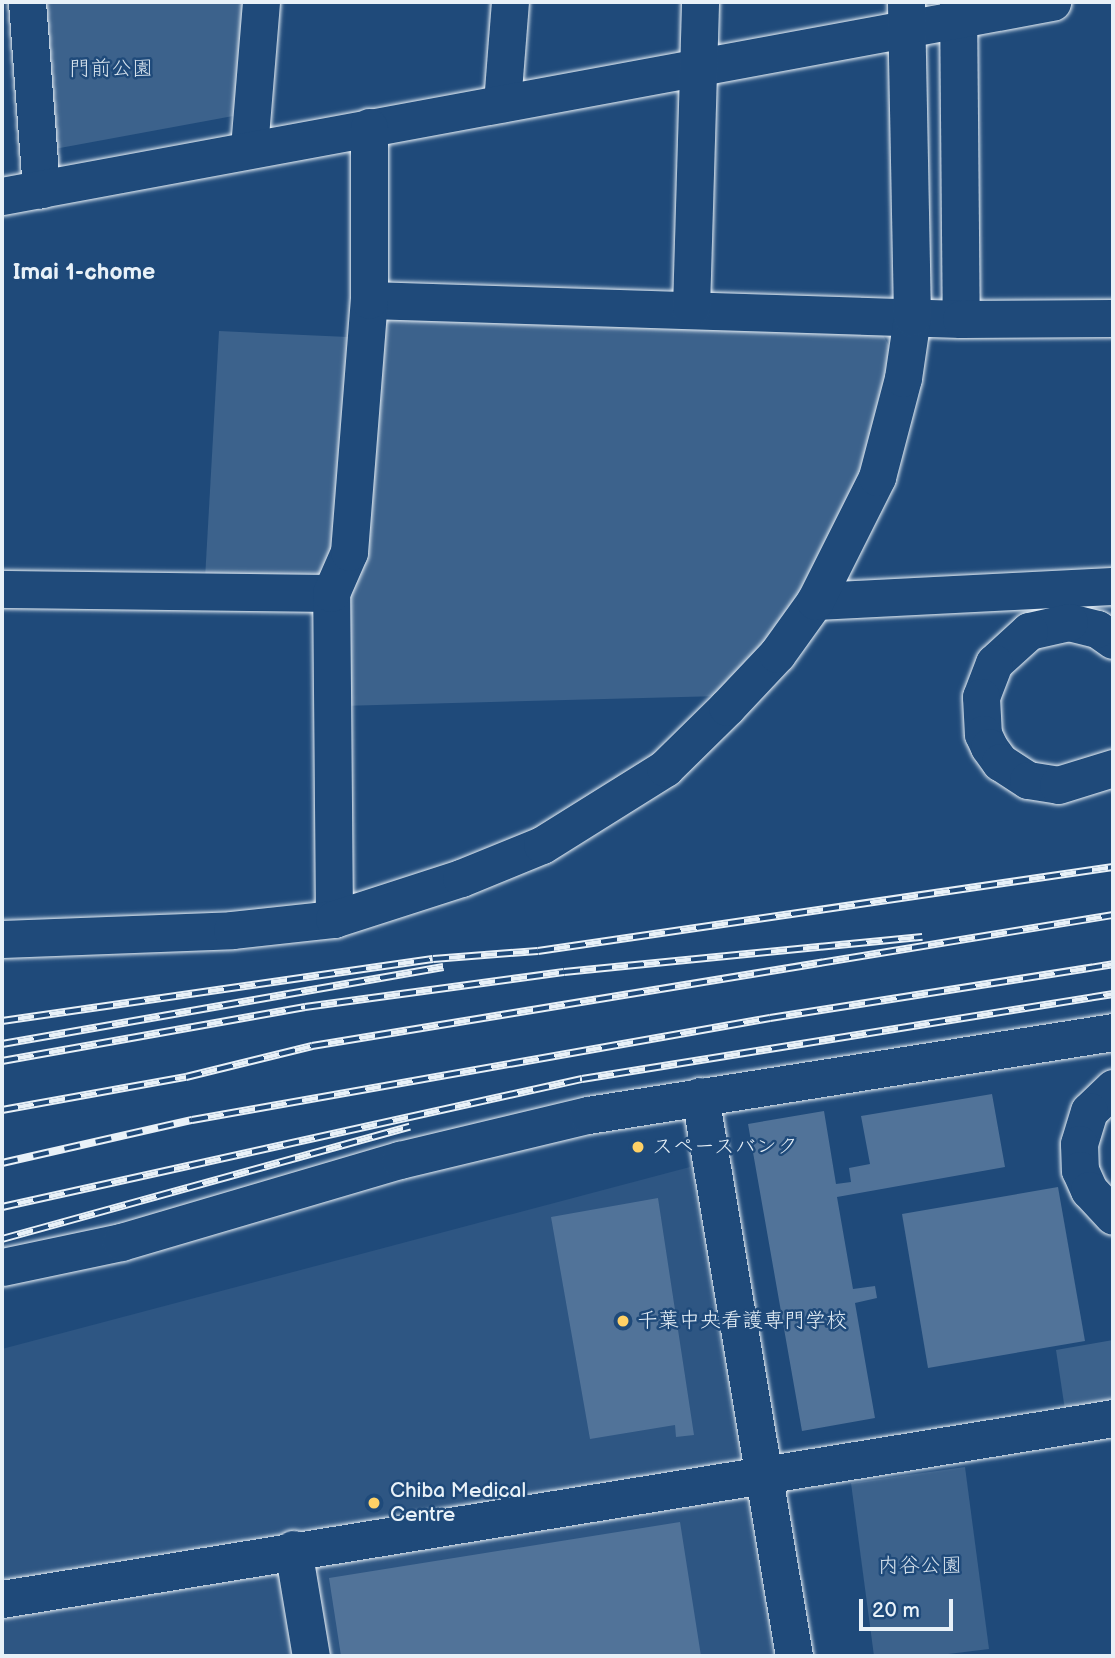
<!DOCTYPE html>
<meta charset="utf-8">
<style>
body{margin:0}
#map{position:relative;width:1115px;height:1658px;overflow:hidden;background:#1f4a7a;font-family:"Balsamiq Sans","Klee One",sans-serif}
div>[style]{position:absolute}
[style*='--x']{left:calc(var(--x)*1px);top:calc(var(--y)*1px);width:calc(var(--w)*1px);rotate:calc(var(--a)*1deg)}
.built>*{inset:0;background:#2e5683}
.green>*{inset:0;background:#3c628c}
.building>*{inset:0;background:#517399}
.roads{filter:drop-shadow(0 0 2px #e8f1f8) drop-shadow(0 0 2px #e8f1f8)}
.minor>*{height:37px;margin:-18.5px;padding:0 18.5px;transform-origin:18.5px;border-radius:18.5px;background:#1f4a7a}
.rail>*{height:8px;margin-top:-4px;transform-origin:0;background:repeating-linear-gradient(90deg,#1f4a7a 0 16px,#e8f1f8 0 32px);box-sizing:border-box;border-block:2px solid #e8f1f8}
.dots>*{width:19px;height:19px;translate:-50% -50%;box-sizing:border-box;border:4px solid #1f4a7a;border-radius:50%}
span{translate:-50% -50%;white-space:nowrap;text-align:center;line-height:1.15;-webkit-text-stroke:5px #1f4a7a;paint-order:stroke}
.park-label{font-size:21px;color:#d7e3ed}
.poi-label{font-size:21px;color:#e8f1f8}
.left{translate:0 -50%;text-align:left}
.neighbourhood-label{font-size:23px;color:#e8f1f8;font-weight:700}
.frame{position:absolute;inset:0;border:4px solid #e8f1f8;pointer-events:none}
.scale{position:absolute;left:859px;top:1599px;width:94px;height:32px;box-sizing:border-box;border:4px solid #e8f1f8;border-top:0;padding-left:9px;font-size:21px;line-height:24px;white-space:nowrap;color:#e8f1f8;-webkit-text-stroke:5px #1f4a7a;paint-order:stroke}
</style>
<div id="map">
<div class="built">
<div style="clip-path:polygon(690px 1167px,772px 1656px,2px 1656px,2px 1349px)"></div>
</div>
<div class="green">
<div style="clip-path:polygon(251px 2px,244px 114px,49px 150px,38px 3px)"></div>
<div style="clip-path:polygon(373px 310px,881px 332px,894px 354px,886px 400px,820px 584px,721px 696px,340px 706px,341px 620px)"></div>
<div style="clip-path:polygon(219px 331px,348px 337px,331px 565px,310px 580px,205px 579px)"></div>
<div style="clip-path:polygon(1113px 1340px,1113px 1403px,1065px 1410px,1056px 1350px)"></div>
<div style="clip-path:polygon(965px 1467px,989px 1649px,932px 1656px,874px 1656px,851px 1483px)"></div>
</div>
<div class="building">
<div style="clip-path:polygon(992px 1094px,1005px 1167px,837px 1197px,853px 1289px,875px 1286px,877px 1298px,855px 1303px,875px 1418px,802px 1431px,748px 1124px,824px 1111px,836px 1184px,851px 1182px,849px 1168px,870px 1164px,861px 1116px)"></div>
<div style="clip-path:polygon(1058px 1187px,1085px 1341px,928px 1368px,902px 1214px)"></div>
<div style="clip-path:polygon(658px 1198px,694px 1435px,676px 1437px,675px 1425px,590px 1439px,551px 1217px)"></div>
<div style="clip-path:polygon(680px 1522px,701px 1656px,341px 1656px,329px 1578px)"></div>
</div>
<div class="roads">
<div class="minor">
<div style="--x:27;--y:2;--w:188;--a:85.7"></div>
<div style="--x:958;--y:2;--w:317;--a:89.5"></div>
<div style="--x:502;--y:103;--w:101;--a:-85.5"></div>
<div style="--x:249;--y:148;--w:146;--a:-85.3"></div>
<div style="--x:2;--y:196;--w:1068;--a:-10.47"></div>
<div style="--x:369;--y:300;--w:592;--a:1.84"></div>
<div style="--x:961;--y:319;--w:152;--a:-0.4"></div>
<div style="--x:691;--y:308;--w:306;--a:-88.3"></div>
<div style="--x:2;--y:589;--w:329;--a:0.7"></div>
<div style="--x:815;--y:601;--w:298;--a:-2.9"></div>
<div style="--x:1113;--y:640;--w:19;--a:-145"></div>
<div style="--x:1097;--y:629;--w:29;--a:-166"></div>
<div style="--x:1069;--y:622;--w:41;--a:167.3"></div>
<div style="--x:1029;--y:631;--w:47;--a:137.6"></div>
<div style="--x:994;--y:663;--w:36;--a:111"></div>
<div style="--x:981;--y:697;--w:37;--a:87"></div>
<div style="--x:983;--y:734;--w:14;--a:65"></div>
<div style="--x:989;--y:747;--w:19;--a:54"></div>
<div style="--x:1000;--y:762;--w:33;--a:33"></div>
<div style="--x:1028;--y:780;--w:30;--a:9"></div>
<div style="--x:1058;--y:785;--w:58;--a:-17.2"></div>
<div style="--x:334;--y:919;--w:326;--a:-90.5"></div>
<div style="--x:331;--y:593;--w:45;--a:-66.3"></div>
<div style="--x:349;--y:552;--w:253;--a:-85.5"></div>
<div style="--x:369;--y:300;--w:173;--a:-90"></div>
<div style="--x:2;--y:939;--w:230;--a:-2.2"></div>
<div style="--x:232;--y:930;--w:103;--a:-6.2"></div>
<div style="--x:334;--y:919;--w:133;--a:-17.9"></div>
<div style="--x:461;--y:878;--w:87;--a:-22.2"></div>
<div style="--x:542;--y:845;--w:145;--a:-32"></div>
<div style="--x:665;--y:768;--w:87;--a:-44.5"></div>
<div style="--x:727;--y:707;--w:73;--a:-46.7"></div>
<div style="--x:777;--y:654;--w:65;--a:-54.4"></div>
<div style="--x:815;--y:601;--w:139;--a:-63.4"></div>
<div style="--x:877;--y:477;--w:102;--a:-75.3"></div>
<div style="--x:903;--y:378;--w:62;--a:-81.6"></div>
<div style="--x:912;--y:317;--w:315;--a:-91.1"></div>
<div style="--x:1113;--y:1088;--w:33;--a:136"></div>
<div style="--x:1089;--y:1111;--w:34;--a:107"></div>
<div style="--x:1079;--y:1144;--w:26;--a:88"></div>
<div style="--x:1080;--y:1170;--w:22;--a:66"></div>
<div style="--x:1089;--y:1190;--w:35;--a:47"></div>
<div style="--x:700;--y:1096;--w:568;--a:80.47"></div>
<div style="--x:2;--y:1267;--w:122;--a:-11.9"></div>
<div style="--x:121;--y:1242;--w:291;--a:-16.4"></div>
<div style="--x:400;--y:1160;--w:193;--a:-13.5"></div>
<div style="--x:588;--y:1115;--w:532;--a:-8.98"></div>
<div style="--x:293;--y:1549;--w:109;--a:80.5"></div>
<div style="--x:2;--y:1599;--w:1126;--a:-9.25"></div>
</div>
</div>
<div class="rail">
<div style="--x:2;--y:1021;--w:435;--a:-8.2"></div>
<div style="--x:433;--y:959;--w:105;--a:-4.4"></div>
<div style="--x:538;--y:951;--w:581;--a:-8.31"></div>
<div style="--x:2;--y:1044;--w:448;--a:-9.9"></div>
<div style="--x:2;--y:1061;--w:308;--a:-10.1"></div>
<div style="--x:305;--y:1007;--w:261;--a:-7.7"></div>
<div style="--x:564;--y:972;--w:360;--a:-5.6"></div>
<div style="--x:2;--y:1110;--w:187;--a:-10.2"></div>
<div style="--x:186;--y:1077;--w:130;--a:-13.8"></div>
<div style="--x:312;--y:1046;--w:812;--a:-9.29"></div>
<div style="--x:2;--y:1163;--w:195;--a:-12.8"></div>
<div style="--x:192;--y:1120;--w:587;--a:-10.01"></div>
<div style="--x:770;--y:1018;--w:347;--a:-8.9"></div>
<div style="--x:2;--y:1207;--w:594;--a:-12.45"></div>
<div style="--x:582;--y:1079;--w:538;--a:-9.09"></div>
<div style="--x:2;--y:1239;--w:423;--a:-15.4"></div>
</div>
<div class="dots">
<div style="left:638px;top:1147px;background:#ffd166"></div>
<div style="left:623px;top:1321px;background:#ffd166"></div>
<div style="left:374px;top:1503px;background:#ffd166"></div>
</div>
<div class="park-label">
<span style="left:111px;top:69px">門前公園</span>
<span style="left:920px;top:1566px">内谷公園</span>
</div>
<div class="poi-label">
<span class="left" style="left:652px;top:1147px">スペースバンク</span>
<span class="left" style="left:637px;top:1321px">千葉中央看護専門学校</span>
<span class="left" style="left:390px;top:1503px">Chiba Medical<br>Centre</span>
</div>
<div class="neighbourhood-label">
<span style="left:84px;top:272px">Imai 1-chome</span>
</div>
<div class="frame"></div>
<div class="scale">20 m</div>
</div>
